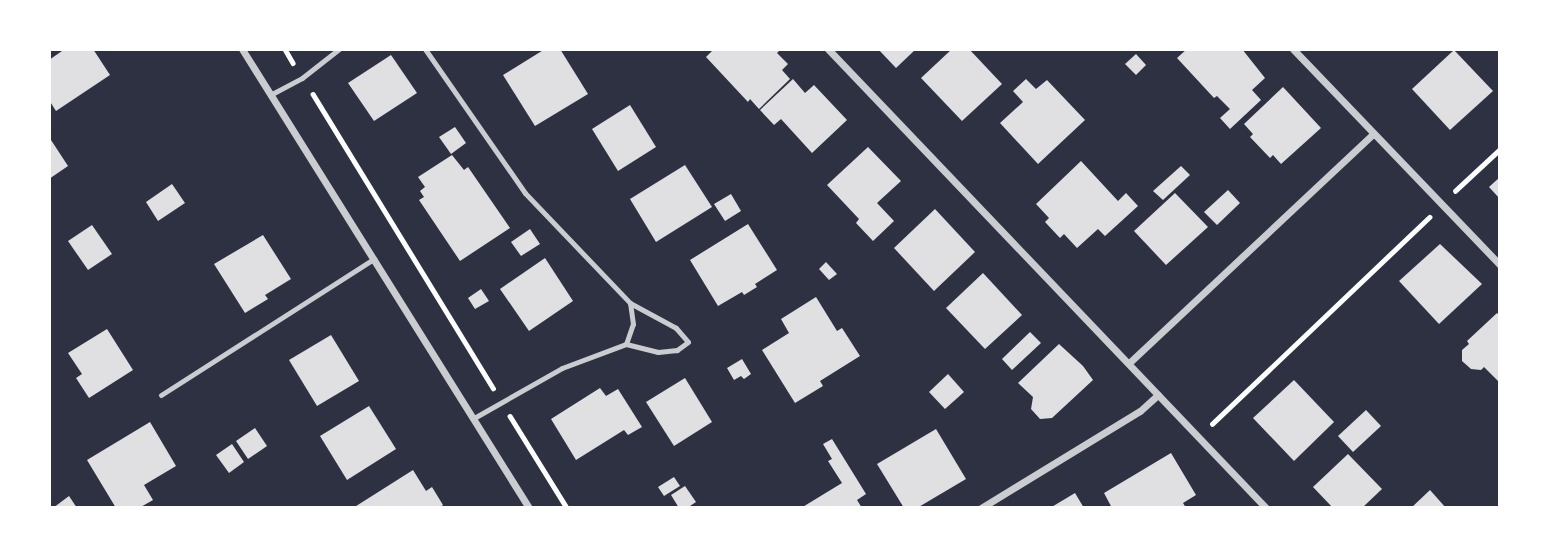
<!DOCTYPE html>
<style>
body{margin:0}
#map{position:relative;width:1549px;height:557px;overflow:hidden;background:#2d3142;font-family:Roboto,sans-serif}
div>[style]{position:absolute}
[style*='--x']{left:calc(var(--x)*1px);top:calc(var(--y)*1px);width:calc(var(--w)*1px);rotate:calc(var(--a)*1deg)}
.building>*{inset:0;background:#e0e0e3}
.path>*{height:4.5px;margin:-2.25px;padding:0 2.25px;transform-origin:2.25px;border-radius:2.25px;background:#fff}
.service>*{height:5px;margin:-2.5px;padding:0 2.5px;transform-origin:2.5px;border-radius:2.5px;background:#caccd0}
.minor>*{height:7px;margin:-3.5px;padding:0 3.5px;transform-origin:3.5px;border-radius:3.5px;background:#caccd0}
span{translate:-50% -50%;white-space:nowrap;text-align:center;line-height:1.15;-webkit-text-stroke:7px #fff;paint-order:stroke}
.frame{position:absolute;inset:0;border:51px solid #fff;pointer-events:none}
</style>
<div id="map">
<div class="building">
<div style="clip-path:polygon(65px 49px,93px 49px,110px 75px,56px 111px,49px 100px,49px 60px)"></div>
<div style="clip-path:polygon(545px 49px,560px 49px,588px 94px,535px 126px,503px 75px)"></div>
<div style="clip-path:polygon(714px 49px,781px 49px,777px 53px,788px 64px,782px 70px,790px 79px,759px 109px,750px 99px,748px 102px,706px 57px)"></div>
<div style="clip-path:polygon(878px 49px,916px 49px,896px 68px)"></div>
<div style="clip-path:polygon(952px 49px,969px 49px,1002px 84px,962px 121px,921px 78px)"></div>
<div style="clip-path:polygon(1187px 49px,1242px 49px,1265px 78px,1252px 90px,1261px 100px,1230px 129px,1220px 118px,1230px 109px,1217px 96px,1214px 98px,1177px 58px)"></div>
<div style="clip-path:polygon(1454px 50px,1493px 91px,1450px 130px,1412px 89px)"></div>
<div style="clip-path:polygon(1136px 54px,1146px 65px,1136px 75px,1125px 64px)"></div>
<div style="clip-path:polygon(391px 55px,417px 93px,374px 121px,348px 83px)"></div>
<div style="clip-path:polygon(793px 79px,805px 93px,814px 85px,847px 120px,812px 153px,781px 119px,774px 125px,760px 110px)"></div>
<div style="clip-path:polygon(1026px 79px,1036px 89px,1047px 80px,1085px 120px,1038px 164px,1000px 123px,1023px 102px,1013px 91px)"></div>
<div style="clip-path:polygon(1283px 87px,1321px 128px,1281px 164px,1273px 155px,1270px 158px,1250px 137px,1253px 134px,1244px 124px)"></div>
<div style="clip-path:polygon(630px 105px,656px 147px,618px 171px,592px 129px)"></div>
<div style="clip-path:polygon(455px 127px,466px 143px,451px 154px,439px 137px)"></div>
<div style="clip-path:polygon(51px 140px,68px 166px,49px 179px,49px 142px)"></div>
<div style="clip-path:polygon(868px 147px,901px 181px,877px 203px,894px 221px,873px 241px,856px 223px,859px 219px,827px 185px)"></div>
<div style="clip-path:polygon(452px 155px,464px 170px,468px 167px,510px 228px,460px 261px,419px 200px,424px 197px,420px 191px,425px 187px,418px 177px)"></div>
<div style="clip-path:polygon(1081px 161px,1118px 201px,1126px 193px,1138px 206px,1105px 236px,1098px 229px,1077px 248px,1064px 234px,1060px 238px,1045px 222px,1049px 218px,1036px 204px)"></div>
<div style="clip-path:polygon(685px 165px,712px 207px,656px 242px,630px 199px)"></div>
<div style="clip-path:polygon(1181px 166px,1190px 175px,1163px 200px,1153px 191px)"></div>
<div style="clip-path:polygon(1500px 177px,1500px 199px,1489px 187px)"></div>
<div style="clip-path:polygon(172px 184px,185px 203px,158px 221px,146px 202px)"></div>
<div style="clip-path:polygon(1228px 190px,1240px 203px,1217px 225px,1204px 212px)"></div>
<div style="clip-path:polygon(1175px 193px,1208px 227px,1166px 265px,1134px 231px)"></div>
<div style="clip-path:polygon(731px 194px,741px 211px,725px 221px,714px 204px)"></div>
<div style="clip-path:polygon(935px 209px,975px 252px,934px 291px,894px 248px)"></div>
<div style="clip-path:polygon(748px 224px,777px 270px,755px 284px,757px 287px,744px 295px,742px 292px,718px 306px,690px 260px)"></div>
<div style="clip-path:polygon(92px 225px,112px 254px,88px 270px,68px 241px)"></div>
<div style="clip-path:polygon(530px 229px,540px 244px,521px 256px,511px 242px)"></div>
<div style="clip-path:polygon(263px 235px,291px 279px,265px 295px,268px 299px,245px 313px,214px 264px)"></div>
<div style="clip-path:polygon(1440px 244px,1482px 284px,1439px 324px,1399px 281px)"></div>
<div style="clip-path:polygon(545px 258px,573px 301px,529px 331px,500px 289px)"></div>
<div style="clip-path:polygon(826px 262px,837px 274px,829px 280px,819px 269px)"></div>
<div style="clip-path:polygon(983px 273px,1022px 315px,985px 349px,946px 308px)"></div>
<div style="clip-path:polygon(481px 289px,489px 301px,475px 309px,468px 298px)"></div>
<div style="clip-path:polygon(816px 297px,837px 331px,842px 328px,860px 356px,820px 381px,823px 386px,795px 403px,762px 350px,789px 333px,781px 319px)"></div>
<div style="clip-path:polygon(1497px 313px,1500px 316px,1500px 383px,1484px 367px,1481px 370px,1471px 369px,1462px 361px,1462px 350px,1469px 344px,1467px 341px)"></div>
<div style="clip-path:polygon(107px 329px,133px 370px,89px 398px,76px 378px,82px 374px,68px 353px)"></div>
<div style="clip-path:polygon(1030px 332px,1041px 343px,1012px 370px,1002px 359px)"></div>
<div style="clip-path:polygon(331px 335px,359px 381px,317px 406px,289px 360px)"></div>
<div style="clip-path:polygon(1059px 344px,1083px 366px,1093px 380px,1052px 418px,1040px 419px,1031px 409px,1033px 397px,1018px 383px)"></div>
<div style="clip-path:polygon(742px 359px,751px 374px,744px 379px,741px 376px,734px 380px,727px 368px)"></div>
<div style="clip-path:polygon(948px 374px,964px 392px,945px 409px,929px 392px)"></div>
<div style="clip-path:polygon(685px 378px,712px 422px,674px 446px,646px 402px)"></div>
<div style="clip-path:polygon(1294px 380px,1334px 422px,1294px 461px,1253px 418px)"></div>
<div style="clip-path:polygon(600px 388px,606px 396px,618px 389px,642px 427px,628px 435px,624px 430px,576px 460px,551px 419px)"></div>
<div style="clip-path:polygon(369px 406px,396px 449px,347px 480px,320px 436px)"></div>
<div style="clip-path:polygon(1366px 410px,1381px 426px,1353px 452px,1338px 436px)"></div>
<div style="clip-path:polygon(150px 422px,176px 466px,144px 485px,153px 500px,139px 508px,116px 508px,87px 460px)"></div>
<div style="clip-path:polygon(255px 428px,267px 446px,248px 459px,236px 441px)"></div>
<div style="clip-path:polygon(936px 429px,966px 479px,917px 508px,904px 508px,877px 464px)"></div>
<div style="clip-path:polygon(832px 439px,866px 494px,857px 500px,862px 508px,801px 508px,842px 483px,828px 461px,832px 459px,823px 444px)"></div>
<div style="clip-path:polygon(232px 444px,244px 462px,229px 473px,216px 455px)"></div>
<div style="clip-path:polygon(1171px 453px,1196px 495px,1183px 503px,1186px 508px,1112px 508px,1104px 493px)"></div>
<div style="clip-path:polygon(1348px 454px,1382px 489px,1362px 508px,1333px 508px,1313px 487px)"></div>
<div style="clip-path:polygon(413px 470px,426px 491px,432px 487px,443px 505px,439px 508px,353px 508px)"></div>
<div style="clip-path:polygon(674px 477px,680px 486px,664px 496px,658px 487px)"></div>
<div style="clip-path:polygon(685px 486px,696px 502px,687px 508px,679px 508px,671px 495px)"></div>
<div style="clip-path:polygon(1430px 490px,1446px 508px,1411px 508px)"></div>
<div style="clip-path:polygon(1075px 493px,1084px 508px,1050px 508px)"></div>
<div style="clip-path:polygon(69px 496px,77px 508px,53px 508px)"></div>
</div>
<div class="path">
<div style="--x:285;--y:49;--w:16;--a:60"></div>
<div style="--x:313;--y:94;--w:345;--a:58.5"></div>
<div style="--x:1455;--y:191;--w:62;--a:-43"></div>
<div style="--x:510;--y:416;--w:108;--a:58.2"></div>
<div style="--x:1212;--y:424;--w:300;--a:-43.6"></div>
</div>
<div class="service">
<div style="--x:425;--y:49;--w:175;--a:55.2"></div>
<div style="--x:525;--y:193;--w:152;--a:46.3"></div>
<div style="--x:270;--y:95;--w:36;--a:-28"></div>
<div style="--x:302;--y:78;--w:47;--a:-38.1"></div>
<div style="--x:630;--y:303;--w:52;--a:28.5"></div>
<div style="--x:676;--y:328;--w:18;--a:49"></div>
<div style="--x:688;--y:342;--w:14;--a:144"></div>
<div style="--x:677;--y:350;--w:19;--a:174"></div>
<div style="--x:658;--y:352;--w:33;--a:-166"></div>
<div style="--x:626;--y:344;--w:21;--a:-71"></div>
<div style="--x:633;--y:324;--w:21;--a:-98"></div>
<div style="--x:161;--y:395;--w:253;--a:-32.6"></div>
<div style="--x:474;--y:418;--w:101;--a:-29.6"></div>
<div style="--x:562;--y:368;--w:68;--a:-20.6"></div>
</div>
<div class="minor">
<div style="--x:242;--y:49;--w:541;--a:57.98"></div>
<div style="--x:828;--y:49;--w:634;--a:46.34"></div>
<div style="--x:1293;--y:49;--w:299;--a:46.2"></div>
<div style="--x:1129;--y:363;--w:335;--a:-43.2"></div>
<div style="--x:981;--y:508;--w:186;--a:-31.4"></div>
<div style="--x:1140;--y:411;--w:24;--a:-42"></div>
</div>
<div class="frame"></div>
</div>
